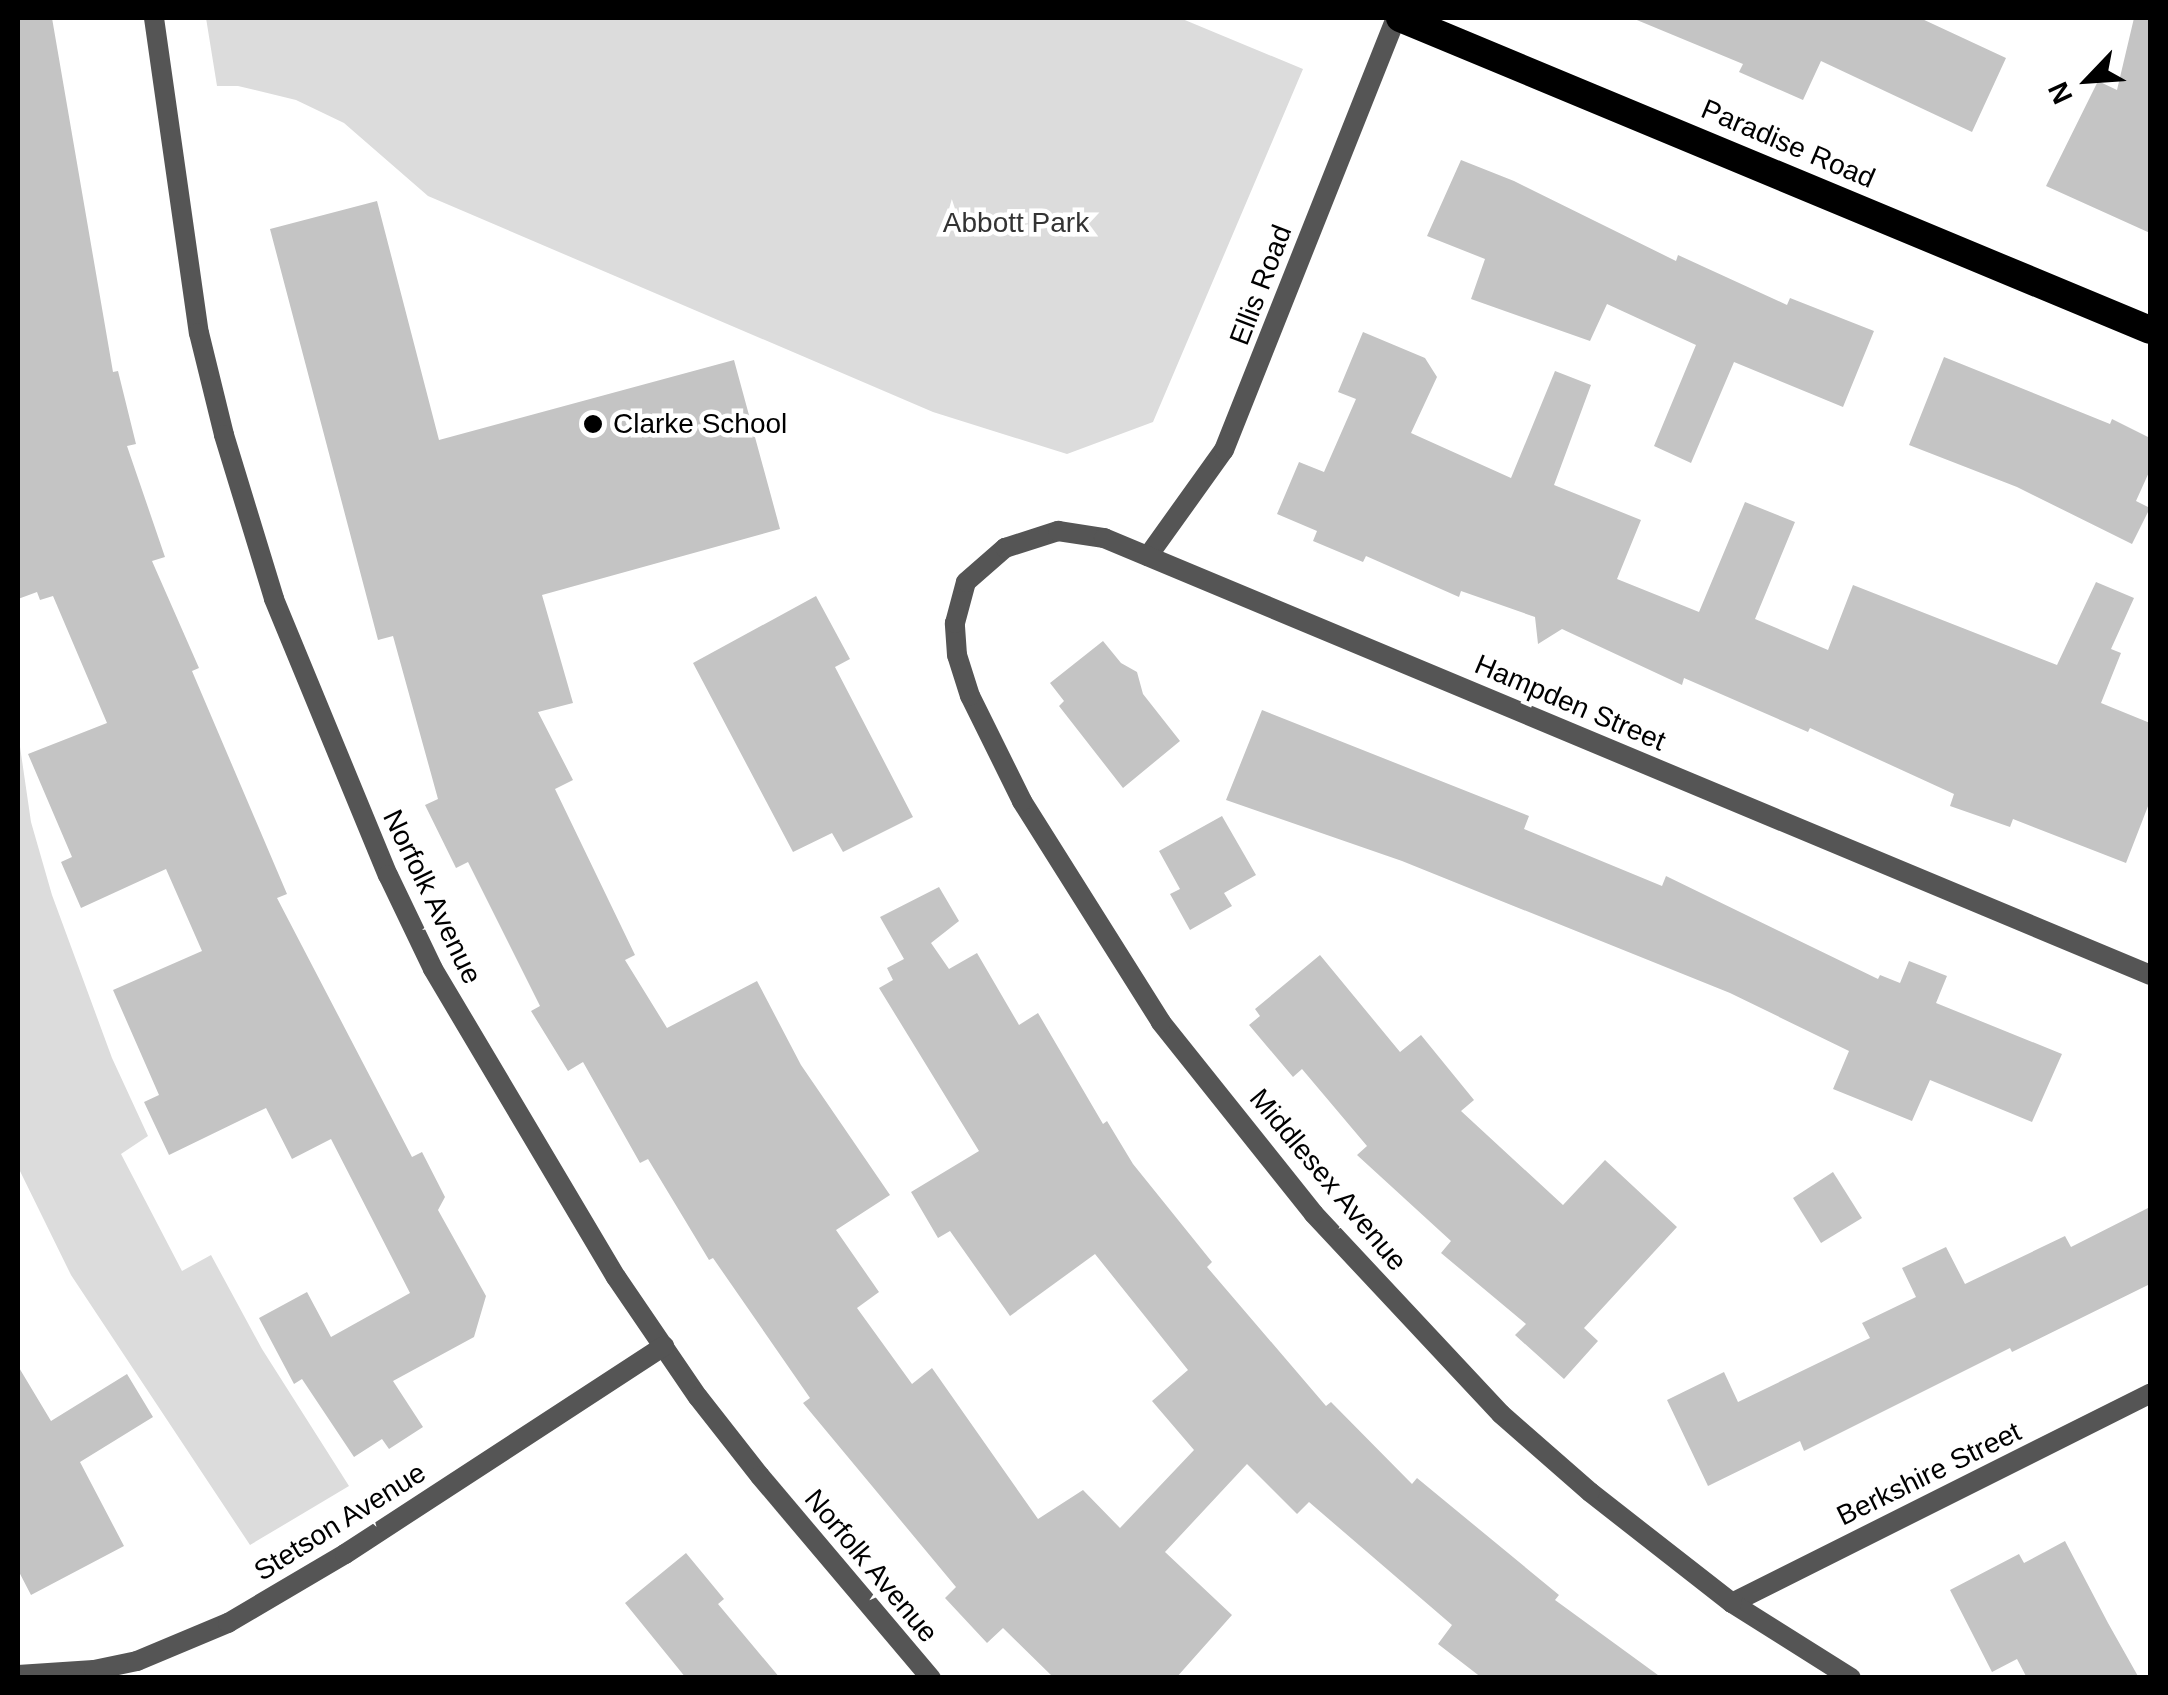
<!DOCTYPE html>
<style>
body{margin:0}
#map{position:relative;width:2168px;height:1695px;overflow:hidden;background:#fff;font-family:Arial,sans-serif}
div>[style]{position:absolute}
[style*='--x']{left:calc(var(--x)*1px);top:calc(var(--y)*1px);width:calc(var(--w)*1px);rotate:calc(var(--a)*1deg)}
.green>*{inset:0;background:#dcdcdc}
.building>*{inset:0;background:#c4c4c4}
.minor>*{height:20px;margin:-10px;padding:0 10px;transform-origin:10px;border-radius:10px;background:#555}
.trunk>*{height:28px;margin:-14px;padding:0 14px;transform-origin:14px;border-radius:14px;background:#000}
.dots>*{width:28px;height:28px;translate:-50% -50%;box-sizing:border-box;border:5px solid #fff;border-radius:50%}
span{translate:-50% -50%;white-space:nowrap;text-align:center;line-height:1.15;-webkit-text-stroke:9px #fff;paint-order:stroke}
.street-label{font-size:28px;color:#000}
.park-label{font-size:28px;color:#333}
.poi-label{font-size:28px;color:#000}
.left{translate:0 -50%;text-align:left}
.frame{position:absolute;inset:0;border:20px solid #000;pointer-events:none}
.north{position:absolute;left:2038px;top:30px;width:100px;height:100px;-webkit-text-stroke:8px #fff;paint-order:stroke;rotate:245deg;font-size:28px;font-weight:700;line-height:40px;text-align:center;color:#000}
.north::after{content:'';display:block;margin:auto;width:35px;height:45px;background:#000;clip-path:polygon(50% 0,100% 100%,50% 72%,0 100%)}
</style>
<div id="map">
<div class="green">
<div style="clip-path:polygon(206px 18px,1180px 18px,1303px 69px,1153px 422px,1067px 454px,933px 412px,428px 196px,344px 123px,296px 100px,238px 86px,217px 86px)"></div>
<div style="clip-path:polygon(18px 733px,31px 822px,52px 895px,112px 1058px,148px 1136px,121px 1154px,182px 1271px,211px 1255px,262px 1349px,349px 1486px,250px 1545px,71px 1275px,18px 1167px)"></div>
</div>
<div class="building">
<div style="clip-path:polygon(18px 18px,52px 18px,113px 372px,118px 371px,136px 444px,127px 446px,165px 557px,152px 561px,199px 668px,192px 671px,287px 894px,277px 898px,412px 1157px,422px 1152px,445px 1197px,438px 1210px,486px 1296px,474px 1337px,393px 1381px,423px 1427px,389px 1449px,382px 1439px,354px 1457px,302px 1379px,294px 1384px,259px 1318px,307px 1292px,331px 1337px,410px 1293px,331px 1139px,292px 1159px,266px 1108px,169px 1155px,144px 1102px,159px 1095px,113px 990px,202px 951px,166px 869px,81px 908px,61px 862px,72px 857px,28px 754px,107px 723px,53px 596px,40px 600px,37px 592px,18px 599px)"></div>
<div style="clip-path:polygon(1632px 18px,1920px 18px,2006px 58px,1972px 132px,1821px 61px,1803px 100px,1739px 72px,1743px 64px)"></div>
<div style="clip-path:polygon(2134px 18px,2150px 20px,2150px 233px,2046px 186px,2098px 81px,2117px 90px)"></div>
<div style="clip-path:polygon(1461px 160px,1514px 181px,1676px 261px,1678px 255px,1787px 305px,1790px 298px,1874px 331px,1843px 407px,1734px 362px,1691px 463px,1654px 446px,1696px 345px,1607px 304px,1590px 341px,1471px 299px,1485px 259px,1427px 236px)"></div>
<div style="clip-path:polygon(377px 201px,439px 440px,734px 360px,780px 529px,542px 595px,573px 703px,538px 712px,573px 780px,555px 789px,635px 955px,625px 960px,667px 1028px,757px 981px,801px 1065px,890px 1195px,836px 1230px,879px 1292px,857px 1308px,912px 1384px,932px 1368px,1038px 1519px,1083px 1490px,1120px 1528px,1194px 1450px,1152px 1401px,1188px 1370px,1095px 1254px,1010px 1316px,950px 1231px,938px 1238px,911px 1192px,979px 1151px,879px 988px,893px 980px,887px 968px,904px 959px,880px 917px,939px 887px,959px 921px,931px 943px,949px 969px,977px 953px,1019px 1025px,1038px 1013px,1103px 1124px,1107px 1121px,1133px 1164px,1212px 1262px,1207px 1267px,1326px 1406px,1331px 1402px,1412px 1484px,1417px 1478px,1559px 1595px,1555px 1600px,1662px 1678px,1482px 1678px,1438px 1644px,1452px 1625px,1309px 1502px,1297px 1514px,1247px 1464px,1165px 1552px,1232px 1615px,1176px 1678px,1054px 1678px,1003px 1628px,987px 1643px,945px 1598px,956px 1587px,803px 1403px,810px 1398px,713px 1258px,709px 1260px,648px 1159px,640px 1163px,583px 1062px,568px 1071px,531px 1011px,540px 1006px,468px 862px,456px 868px,425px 805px,438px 799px,393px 636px,378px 640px,270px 229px)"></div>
<div style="clip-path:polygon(1363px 332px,1425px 358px,1437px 377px,1411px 433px,1511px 478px,1555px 371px,1591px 385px,1554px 485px,1641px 520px,1617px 579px,1699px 612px,1745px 502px,1795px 522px,1755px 619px,1828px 650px,1853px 585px,2057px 665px,2096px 582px,2134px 598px,2111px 649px,2121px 653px,2101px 703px,2150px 723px,2150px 801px,2126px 863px,2013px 819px,2010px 827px,1950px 806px,1954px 794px,1810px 728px,1808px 732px,1684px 678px,1682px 685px,1562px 629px,1538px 644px,1535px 617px,1461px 591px,1459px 597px,1366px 556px,1363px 562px,1313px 541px,1317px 531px,1277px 514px,1299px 462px,1324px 472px,1356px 399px,1338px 392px)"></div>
<div style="clip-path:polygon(1944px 357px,2110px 424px,2112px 419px,2150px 438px,2150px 470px,2136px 501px,2150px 508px,2132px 544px,2017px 487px,1909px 445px)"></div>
<div style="clip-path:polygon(816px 596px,850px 659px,835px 667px,913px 817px,843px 852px,832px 833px,793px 852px,693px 663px)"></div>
<div style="clip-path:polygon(1103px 641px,1121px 663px,1137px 672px,1143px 694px,1180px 741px,1123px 788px,1059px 706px,1064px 701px,1050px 683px)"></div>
<div style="clip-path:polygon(1262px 710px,1529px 816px,1524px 829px,1662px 886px,1666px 876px,1878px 979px,1880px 975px,1900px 983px,1909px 961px,1947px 976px,1936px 1003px,2062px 1054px,2032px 1122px,1930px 1080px,1912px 1121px,1833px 1089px,1849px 1051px,1730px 993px,1402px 861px,1226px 800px)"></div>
<div style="clip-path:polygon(1222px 816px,1256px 875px,1224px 893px,1232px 906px,1190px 930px,1170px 894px,1180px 889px,1159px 851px)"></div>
<div style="clip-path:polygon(1320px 955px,1400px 1052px,1421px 1035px,1474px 1100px,1461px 1111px,1563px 1205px,1605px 1160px,1677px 1227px,1584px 1328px,1598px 1341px,1564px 1379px,1515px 1335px,1526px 1324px,1441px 1253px,1451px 1241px,1357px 1155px,1367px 1146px,1302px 1069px,1293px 1077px,1249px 1025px,1260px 1016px,1255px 1009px)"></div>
<div style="clip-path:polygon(1833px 1172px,1862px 1218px,1821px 1243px,1793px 1198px)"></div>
<div style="clip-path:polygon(2150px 1207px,2150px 1284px,2012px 1352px,2010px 1348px,1804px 1451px,1800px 1441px,1708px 1486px,1667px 1400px,1724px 1372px,1738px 1402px,1870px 1338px,1862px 1323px,1916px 1297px,1902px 1268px,1946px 1247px,1965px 1284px,2065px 1236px,2071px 1247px)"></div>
<div style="clip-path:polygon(18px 1366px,51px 1421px,127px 1374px,153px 1417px,80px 1462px,124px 1546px,31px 1595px,18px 1570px)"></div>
<div style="clip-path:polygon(2065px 1541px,2108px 1623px,2139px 1678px,2027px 1678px,2017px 1659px,1992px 1672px,1950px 1590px,2019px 1554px,2024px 1563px)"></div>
<div style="clip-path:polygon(686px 1553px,724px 1599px,718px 1604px,780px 1678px,686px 1678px,625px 1603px)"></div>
</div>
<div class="minor">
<div style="--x:154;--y:18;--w:318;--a:81.9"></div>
<div style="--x:199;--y:333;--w:105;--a:76.2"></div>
<div style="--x:224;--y:435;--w:171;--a:73"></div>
<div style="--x:274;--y:599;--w:299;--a:67.6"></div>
<div style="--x:388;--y:875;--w:104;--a:64.4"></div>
<div style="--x:433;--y:969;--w:358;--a:59.3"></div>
<div style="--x:616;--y:1277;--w:145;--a:55.7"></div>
<div style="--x:698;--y:1397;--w:100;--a:51.9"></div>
<div style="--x:760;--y:1476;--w:265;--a:49.8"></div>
<div style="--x:1148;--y:556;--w:130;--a:-54.4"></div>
<div style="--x:1224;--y:450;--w:465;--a:-68.3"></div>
<div style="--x:1732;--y:1603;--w:467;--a:-26.6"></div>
<div style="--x:18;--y:1675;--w:76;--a:-3.8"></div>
<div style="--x:94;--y:1670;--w:44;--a:-11.8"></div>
<div style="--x:137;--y:1661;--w:99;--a:-22.7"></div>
<div style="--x:228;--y:1623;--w:136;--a:-30.5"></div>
<div style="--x:345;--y:1554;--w:381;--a:-33.1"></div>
<div style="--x:1851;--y:1678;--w:141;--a:-147.8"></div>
<div style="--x:1732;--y:1603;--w:180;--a:-142"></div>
<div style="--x:1590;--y:1492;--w:118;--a:-138.8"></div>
<div style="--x:1501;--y:1414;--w:274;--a:-133.1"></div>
<div style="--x:1314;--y:1214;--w:246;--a:-128.6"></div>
<div style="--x:1161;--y:1022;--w:261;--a:-122.2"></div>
<div style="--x:1022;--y:801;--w:117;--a:-116.3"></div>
<div style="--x:970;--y:696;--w:43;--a:-107.6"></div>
<div style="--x:957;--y:655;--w:32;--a:-94"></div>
<div style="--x:955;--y:623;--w:42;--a:-75"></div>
<div style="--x:966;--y:582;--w:52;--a:-41.1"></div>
<div style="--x:1005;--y:548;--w:56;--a:-17.8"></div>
<div style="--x:1058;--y:531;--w:47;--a:8.7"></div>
<div style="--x:1104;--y:538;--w:1134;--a:22.67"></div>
</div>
<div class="trunk">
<div style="--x:1400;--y:18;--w:812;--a:22.59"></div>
</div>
<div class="dots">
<div style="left:593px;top:424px;background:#000"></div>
</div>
<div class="street-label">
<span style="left:1788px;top:144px;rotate:23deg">Paradise Road</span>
<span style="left:1261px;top:285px;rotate:-69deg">Ellis Road</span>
<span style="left:1570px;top:703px;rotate:23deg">Hampden Street</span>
<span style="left:432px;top:897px;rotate:64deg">Norfolk Avenue</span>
<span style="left:1328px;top:1180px;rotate:50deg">Middlesex Avenue</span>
<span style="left:1929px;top:1474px;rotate:-26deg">Berkshire Street</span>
<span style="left:340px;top:1522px;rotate:-32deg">Stetson Avenue</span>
<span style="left:871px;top:1566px;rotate:50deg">Norfolk Avenue</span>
</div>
<div class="park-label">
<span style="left:1016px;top:223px">Abbott Park</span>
</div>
<div class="poi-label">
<span class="left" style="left:613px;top:424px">Clarke School</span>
</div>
<div class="frame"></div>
<div class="north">N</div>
</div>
